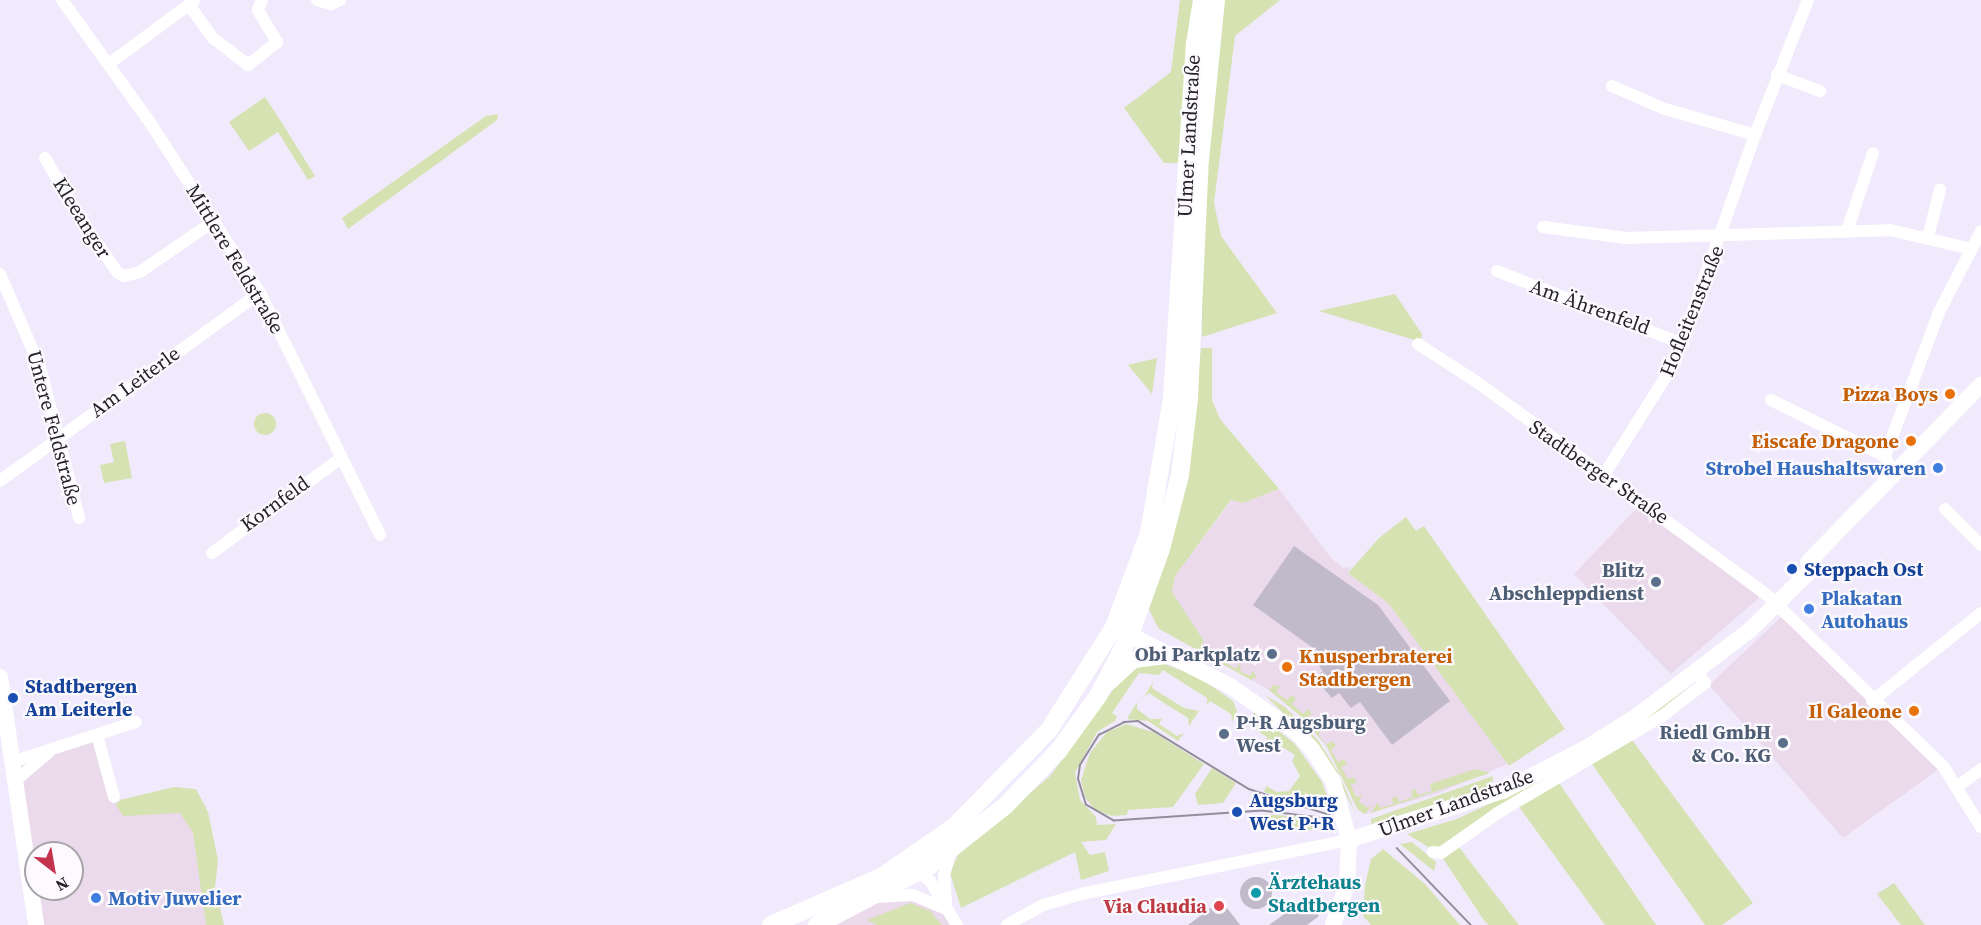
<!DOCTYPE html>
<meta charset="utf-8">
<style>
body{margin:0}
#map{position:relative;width:1981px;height:925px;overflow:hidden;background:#f1eafc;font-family:"Source Serif 4",serif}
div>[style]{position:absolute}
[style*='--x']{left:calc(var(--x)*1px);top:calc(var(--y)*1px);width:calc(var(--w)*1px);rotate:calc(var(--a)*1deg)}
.commercial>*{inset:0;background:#ebdaeb}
.green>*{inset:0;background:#d6e2b2}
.round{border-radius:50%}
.building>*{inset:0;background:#c1bacb}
.street>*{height:12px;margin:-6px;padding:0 6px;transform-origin:6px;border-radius:6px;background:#fff}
.secondary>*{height:16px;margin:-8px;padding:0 8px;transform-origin:8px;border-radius:8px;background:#fff}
.primary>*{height:18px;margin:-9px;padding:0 9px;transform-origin:9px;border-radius:9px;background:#fff}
.tram>*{height:1.5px;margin:-0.75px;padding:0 0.75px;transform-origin:0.75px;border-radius:0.75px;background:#938e9b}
.dots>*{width:16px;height:16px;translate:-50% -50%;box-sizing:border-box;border:3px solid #fcfafe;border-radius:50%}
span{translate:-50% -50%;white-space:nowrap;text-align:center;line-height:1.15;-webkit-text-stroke:4.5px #fcfafe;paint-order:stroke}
.street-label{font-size:20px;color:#242228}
.food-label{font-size:20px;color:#c56008;font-weight:700}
.right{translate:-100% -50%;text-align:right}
.left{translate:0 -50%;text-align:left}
.shop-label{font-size:20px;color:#366cbe;font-weight:700}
.transit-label{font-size:20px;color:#164399;font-weight:700}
.service-label{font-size:20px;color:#4e5e75;font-weight:700}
.culture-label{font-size:20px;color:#0d838f;font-weight:700}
.health-label{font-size:20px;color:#be3a42;font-weight:700}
.north{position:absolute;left:24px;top:841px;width:60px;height:60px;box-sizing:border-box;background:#fcfafe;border:2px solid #a6a4a8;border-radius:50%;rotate:149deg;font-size:16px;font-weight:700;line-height:24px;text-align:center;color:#242228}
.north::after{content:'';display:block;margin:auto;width:21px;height:27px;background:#c4334d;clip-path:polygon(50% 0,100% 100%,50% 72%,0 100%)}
</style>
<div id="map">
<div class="commercial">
<div style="clip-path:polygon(1279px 489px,1331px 558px,1343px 568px,1350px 567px,1348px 573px,1388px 603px,1508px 764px,1433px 795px,1365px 814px,1358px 810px,1327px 747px,1303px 718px,1269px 690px,1198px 650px,1204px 641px,1172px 592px,1175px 576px,1232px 500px,1243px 503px)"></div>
<div style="clip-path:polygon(1640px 505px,1759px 592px,1759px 598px,1671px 674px,1574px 574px)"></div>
<div style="clip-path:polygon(1782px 616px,1939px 769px,1843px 838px,1709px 685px)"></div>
<div style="clip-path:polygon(evenodd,97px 735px,119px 806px,194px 791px,216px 925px,36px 925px,12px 762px,97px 735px,36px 853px,72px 853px,72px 889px,36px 889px,36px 853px)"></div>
<div style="clip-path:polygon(877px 897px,930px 900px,957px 925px,817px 925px)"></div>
</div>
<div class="green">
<div style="clip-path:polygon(1180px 0,1194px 0,1178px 163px,1164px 163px,1124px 108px,1171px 72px)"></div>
<div style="clip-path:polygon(1221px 0,1280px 0,1235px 36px,1214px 203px,1221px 236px,1277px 313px,1202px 337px,1202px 230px)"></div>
<div style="clip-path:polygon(265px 97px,277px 115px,315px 176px,308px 180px,278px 132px,249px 151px,229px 122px)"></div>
<div style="clip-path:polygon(498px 114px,497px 120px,348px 229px,342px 218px,486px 116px)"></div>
<div style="clip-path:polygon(1395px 294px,1422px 334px,1421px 342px,1319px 311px)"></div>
<div style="clip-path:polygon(1201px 348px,1212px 348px,1212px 400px,1220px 419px,1279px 489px,1243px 503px,1231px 500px,1175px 576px,1172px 592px,1204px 641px,1201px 646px,1218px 657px,1222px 652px,1227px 655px,1224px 662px,1236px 669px,1240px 663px,1241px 672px,1250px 676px,1253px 670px,1256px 677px,1251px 680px,1159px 629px,1148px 608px,1191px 445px)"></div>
<div style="clip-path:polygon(1157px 358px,1152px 394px,1128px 365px)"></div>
<div class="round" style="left:254px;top:413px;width:22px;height:22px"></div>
<div style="clip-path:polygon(125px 441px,132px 478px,104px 483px,100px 465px,114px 462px,110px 444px)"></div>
<div style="clip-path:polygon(1406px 517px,1416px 531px,1424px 526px,1565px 729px,1509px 766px,1388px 603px,1348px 573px,1379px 538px)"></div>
<div style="clip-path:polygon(1156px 661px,1197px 676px,1233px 701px,1237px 711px,1232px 722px,1231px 714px,1210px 701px,1207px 705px,1207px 698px,1163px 670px,1159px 675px,1139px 673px,1112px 713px,1117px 716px,1115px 721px,1097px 732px,1075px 773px,1080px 800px,1096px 817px,1097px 825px,1116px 824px,1106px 840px,1081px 842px,1090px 855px,1105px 852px,1109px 871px,1081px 880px,1075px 852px,961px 908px,950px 873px,958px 855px,1050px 776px,1127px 671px)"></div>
<div style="clip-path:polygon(1153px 682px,1152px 688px,1184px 708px,1199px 711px,1189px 726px,1188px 718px,1164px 703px,1149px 693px,1144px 697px)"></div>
<div style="clip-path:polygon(1692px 684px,1661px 710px,1444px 847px,1430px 848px,1407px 834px,1457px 819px,1510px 794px)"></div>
<div style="clip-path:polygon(1273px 685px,1280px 686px,1276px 692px,1287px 700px,1292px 695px,1296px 699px,1292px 704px,1303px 714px,1308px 709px,1312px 714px,1306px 718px,1315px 730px,1321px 726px,1324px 729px,1318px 734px,1326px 745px,1332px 741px,1336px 746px,1331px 750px,1338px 762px,1344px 759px,1347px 764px,1341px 767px,1348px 779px,1354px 777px,1357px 782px,1351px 785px,1356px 797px,1362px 795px,1359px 802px,1368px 808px,1373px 803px,1365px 814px,1358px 810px,1327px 747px,1303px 718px,1269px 690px)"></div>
<div style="clip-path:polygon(1265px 695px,1285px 707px,1318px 740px,1338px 772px,1357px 816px,1324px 753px)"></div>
<div style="clip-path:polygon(1137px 702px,1137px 709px,1150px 719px,1162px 719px,1159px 724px,1177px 736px,1184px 733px,1178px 741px,1148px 721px,1127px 719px)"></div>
<div style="clip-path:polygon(1255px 712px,1295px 744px,1322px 782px,1330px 804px,1319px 809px,1264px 792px,1266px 786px,1277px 792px,1289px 791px,1300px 776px,1292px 761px,1295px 755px,1270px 739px,1266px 744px,1267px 737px,1249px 725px,1243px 729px)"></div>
<div style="clip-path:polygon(1126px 724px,1153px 732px,1204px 764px,1173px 807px,1128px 810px,1127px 815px,1112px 816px,1095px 810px,1085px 797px,1081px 780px,1090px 753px,1107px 732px)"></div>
<div style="clip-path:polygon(1632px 740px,1753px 903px,1722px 925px,1705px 925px,1592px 764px)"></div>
<div style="clip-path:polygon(1212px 768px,1236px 783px,1223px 803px,1198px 805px,1195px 794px)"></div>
<div style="clip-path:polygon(1475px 769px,1490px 773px,1371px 813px,1378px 802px,1380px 808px,1393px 804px,1392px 798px,1397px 796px,1399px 802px,1413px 797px,1411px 791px,1416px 789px,1418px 795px,1432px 791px,1430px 784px)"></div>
<div style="clip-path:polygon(1493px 776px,1492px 787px,1371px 824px,1371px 819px)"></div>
<div style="clip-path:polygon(1559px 783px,1656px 925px,1605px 925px,1517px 804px)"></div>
<div style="clip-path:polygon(174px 787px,196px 789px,208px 812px,218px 860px,215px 888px,224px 925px,206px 925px,193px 833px,180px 813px,123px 816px,116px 805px,120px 800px)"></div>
<div style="clip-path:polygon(1264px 814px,1311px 818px,1330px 823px,1305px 831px,1266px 821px)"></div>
<div style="clip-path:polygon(1412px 842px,1436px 862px,1434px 871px,1400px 844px)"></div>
<div style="clip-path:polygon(1458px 846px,1519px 925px,1488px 925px,1483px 919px,1442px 857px)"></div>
<div style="clip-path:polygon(1383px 849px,1425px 884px,1460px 925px,1371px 925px,1363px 916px,1365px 885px,1371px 859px)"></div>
<div style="clip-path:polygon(1894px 883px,1925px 925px,1901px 925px,1877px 894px)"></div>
<div style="clip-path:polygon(910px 903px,930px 911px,942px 925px,877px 925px,867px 920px)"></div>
</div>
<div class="building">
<div style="clip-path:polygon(1294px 546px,1378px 605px,1450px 701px,1392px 745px,1360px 702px,1351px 708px,1339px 693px,1332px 698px,1324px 689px,1316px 677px,1323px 671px,1317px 663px,1323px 655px,1253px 605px)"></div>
<div class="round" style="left:1240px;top:877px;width:32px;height:32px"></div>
<div style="clip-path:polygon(1305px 899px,1319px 916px,1307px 925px,1269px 925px)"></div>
<div style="clip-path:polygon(1221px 900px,1240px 925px,1188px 925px,1207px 911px)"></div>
</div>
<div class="street">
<div style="--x:62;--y:0;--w:153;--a:54.3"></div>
<div style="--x:151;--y:124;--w:201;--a:57.2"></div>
<div style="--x:260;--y:293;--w:270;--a:63.6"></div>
<div style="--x:317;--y:0;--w:15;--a:16"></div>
<div style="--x:331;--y:4;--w:10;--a:-24"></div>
<div style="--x:189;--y:5;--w:41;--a:54"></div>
<div style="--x:213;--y:38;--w:44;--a:37.6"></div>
<div style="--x:248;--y:65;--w:37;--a:-38"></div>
<div style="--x:277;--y:42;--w:37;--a:-121"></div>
<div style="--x:258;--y:10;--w:11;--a:-68"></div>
<div style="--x:110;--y:63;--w:104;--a:-36.4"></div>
<div style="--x:1777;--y:75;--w:46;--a:20.4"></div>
<div style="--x:1612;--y:86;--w:58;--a:23.5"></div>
<div style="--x:1665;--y:109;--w:94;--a:16.1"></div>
<div style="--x:45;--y:158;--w:71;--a:59.5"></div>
<div style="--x:81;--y:219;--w:64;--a:55.8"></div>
<div style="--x:117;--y:272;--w:8;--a:30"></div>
<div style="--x:124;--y:276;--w:16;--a:-14"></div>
<div style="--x:140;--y:272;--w:90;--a:-34.6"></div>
<div style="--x:1543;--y:227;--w:84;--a:7.5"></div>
<div style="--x:1626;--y:238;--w:264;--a:-1.7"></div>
<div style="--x:1890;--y:230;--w:83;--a:13.2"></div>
<div style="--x:1847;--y:231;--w:82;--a:-71.6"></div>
<div style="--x:1928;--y:237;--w:49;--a:-75.7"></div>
<div style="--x:1497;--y:271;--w:200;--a:21.4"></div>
<div style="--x:0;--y:274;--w:101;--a:66.7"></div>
<div style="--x:40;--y:367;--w:156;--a:75.5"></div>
<div style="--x:1418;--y:344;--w:70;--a:32.8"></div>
<div style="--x:1477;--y:382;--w:358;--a:36.3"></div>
<div style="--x:1766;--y:594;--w:247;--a:44.2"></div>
<div style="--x:1943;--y:766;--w:72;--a:58.1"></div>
<div style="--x:1771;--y:400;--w:127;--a:26.2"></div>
<div style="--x:1604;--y:475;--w:133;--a:-57.9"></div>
<div style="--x:1675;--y:362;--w:241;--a:-70.6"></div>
<div style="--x:1755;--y:135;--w:145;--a:-68.6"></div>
<div style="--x:1894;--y:477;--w:23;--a:-113"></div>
<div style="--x:1885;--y:456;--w:154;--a:-69.4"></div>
<div style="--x:1939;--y:312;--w:91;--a:-62.6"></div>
<div style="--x:0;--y:481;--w:321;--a:-35.9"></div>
<div style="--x:1945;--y:509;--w:51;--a:45"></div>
<div style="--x:212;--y:553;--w:160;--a:-36.4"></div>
<div style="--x:1872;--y:701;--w:140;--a:-38.9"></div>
<div style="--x:97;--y:735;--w:64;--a:74.7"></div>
<div style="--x:12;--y:762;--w:130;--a:-17.9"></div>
<div style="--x:15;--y:781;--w:43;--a:-40.3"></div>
<div style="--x:1958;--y:786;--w:29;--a:-36"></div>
<div style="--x:1433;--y:852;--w:8;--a:7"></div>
<div style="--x:1441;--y:853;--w:67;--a:-35.3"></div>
<div style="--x:1496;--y:814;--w:191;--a:-30.5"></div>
<div style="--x:1661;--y:717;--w:56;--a:-37.7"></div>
<div style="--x:1705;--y:683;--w:15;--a:-127"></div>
<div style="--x:914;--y:867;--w:21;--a:41"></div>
<div style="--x:930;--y:881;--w:52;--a:58.5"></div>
<div style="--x:877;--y:897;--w:36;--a:-3"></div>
<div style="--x:913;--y:895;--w:36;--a:23"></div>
<div style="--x:946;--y:902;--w:26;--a:-94"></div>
<div style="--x:944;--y:876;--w:25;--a:-76"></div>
<div style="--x:1007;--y:925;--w:41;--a:-29.1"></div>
<div style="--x:1043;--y:905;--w:40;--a:-16"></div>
<div style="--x:1081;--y:894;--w:273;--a:-11.4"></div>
</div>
<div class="secondary">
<div style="--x:1808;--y:562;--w:248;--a:-45.7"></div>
<div style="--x:1118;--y:629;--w:126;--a:27"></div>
<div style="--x:1230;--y:686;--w:80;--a:34.9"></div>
<div style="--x:1296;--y:732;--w:23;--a:47"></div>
<div style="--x:1312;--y:749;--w:38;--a:57"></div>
<div style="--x:1333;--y:781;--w:61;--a:74.8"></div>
<div style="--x:1349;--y:840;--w:45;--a:92.5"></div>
<div style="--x:1347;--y:885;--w:42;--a:109.3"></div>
<div style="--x:0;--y:677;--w:251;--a:81.7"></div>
<div style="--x:1110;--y:682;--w:33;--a:-43"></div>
<div style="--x:1134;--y:660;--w:34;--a:-7"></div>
<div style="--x:1349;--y:840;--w:162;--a:-17.7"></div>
<div style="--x:1503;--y:791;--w:93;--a:-27.4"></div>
<div style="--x:1586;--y:748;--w:60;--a:-32.1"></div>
<div style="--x:1637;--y:716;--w:143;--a:-37.3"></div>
<div style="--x:1751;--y:629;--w:80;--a:-44.5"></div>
<div style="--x:1808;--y:573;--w:17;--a:-66"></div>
</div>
<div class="primary">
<div style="--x:771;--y:925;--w:122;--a:-23.6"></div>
<div style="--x:883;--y:876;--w:88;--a:-34.8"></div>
<div style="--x:955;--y:826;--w:134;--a:-45.6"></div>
<div style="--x:1049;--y:730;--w:122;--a:-57.7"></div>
<div style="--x:1114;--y:627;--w:100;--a:-69.6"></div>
<div style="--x:1149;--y:533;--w:137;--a:-80.3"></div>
<div style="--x:1172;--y:398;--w:355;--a:-86.3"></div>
<div style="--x:1195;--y:44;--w:45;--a:-81"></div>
<div style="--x:817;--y:925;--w:127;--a:-27.8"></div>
<div style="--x:929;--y:866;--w:97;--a:-38.3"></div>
<div style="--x:1005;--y:806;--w:78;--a:-46"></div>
<div style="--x:1059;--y:750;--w:67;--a:-54.2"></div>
<div style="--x:1098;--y:696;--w:69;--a:-62.3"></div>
<div style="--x:1130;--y:635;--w:91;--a:-70.2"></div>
<div style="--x:1161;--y:549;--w:76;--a:-75.6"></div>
<div style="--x:1180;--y:475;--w:78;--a:-83.3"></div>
<div style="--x:1189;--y:398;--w:238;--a:-87.4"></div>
<div style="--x:1200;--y:160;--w:161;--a:-84.3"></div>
</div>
<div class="tram">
<div style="--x:1329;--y:819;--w:67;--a:-173.2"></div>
<div style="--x:1262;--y:811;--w:148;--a:176.1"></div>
<div style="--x:1114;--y:821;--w:32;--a:-150"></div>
<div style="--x:1086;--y:805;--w:27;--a:-107"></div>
<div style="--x:1078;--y:779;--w:14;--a:-82"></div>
<div style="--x:1080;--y:765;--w:36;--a:-58"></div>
<div style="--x:1099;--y:735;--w:28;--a:-27"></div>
<div style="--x:1124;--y:722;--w:14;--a:-4"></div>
<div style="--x:1138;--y:721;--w:130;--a:31.5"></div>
<div style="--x:1249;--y:789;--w:85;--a:17.8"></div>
<div style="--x:1397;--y:848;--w:107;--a:46.1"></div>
</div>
<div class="dots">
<div style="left:1950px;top:394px;background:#e8710a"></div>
<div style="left:1911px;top:441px;background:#e8710a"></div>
<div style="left:1938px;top:468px;background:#3f7fe0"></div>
<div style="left:1792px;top:569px;background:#1a4fb4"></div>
<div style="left:1656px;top:582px;background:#5c6f8a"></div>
<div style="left:1809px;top:609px;background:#3f7fe0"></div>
<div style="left:1272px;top:654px;background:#5c6f8a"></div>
<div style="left:1287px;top:667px;background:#e8710a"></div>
<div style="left:13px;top:698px;background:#1a4fb4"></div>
<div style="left:1914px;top:711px;background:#e8710a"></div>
<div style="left:1224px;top:734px;background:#5c6f8a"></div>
<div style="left:1783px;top:743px;background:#5c6f8a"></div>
<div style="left:1237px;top:812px;background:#1a4fb4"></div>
<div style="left:1256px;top:893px;background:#0f9aa8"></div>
<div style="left:96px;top:898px;background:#3f7fe0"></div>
<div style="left:1219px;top:906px;background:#e0444e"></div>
</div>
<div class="street-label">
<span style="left:1189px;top:136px;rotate:-87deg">Ulmer Landstraße</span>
<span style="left:82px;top:218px;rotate:58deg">Kleeanger</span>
<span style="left:235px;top:259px;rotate:59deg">Mittlere Feldstraße</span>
<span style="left:1590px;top:307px;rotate:20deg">Am Ährenfeld</span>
<span style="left:1692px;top:311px;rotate:-68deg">Hofleitenstraße</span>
<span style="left:135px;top:382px;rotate:-36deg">Am Leiterle</span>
<span style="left:54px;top:428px;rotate:75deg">Untere Feldstraße</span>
<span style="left:1599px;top:472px;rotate:35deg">Stadtberger Straße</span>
<span style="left:275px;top:504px;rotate:-36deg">Kornfeld</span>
<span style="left:1456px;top:803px;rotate:-20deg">Ulmer Landstraße</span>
</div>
<div class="food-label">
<span class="right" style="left:1938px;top:394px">Pizza Boys</span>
<span class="right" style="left:1899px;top:441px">Eiscafe Dragone</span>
<span class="left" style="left:1299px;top:668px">Knusperbraterei<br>Stadtbergen</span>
<span class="right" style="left:1902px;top:711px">Il Galeone</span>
</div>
<div class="shop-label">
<span class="right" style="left:1926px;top:468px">Strobel Haushaltswaren</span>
<span class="left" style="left:1821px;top:610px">Plakatan<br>Autohaus</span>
<span class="left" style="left:108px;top:898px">Motiv Juwelier</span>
</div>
<div class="transit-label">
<span class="left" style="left:1804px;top:569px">Steppach Ost</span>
<span class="left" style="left:25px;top:698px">Stadtbergen<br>Am Leiterle</span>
<span class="left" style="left:1249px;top:812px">Augsburg<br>West P+R</span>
</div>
<div class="service-label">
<span class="right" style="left:1644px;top:582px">Blitz<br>Abschleppdienst</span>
<span class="right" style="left:1260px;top:654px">Obi Parkplatz</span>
<span class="left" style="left:1236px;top:734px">P+R Augsburg<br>West</span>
<span class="right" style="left:1771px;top:744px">Riedl GmbH<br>&amp; Co. KG</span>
</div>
<div class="culture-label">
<span class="left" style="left:1268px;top:894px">Ärztehaus<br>Stadtbergen</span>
</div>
<div class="health-label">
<span class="right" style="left:1207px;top:906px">Via Claudia</span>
</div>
<div class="north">N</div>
</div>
